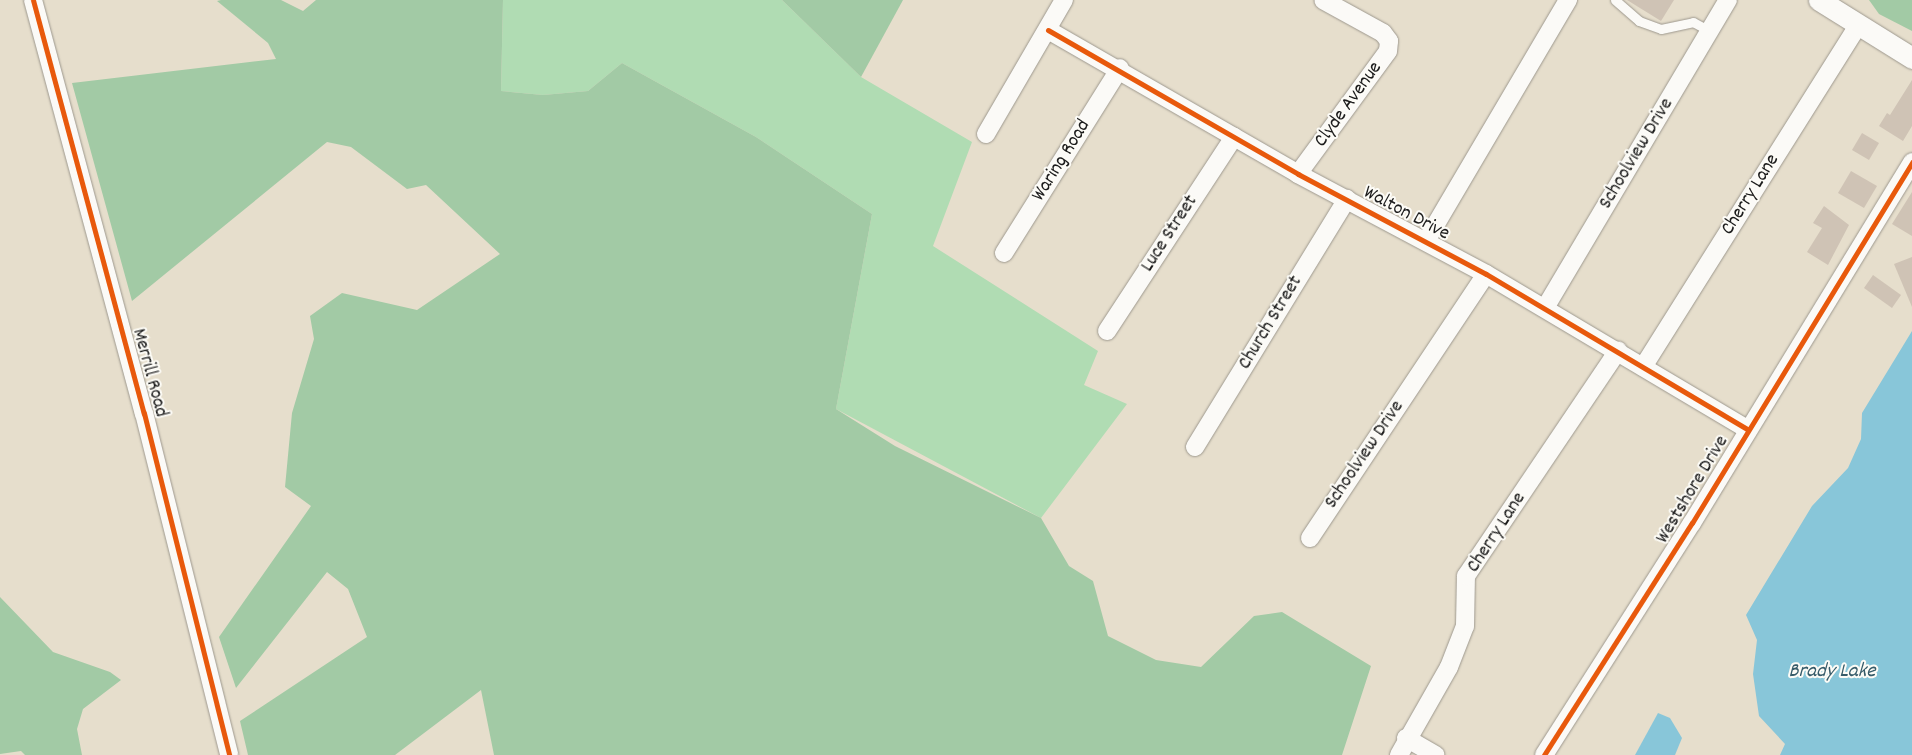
<!DOCTYPE html>
<style>
body{margin:0}
#map{position:relative;width:1912px;height:755px;overflow:hidden;background:#e6decc;font-family:Dekko,sans-serif}
div>[style]{position:absolute}
[style*='--x']{left:calc(var(--x)*1px);top:calc(var(--y)*1px);width:calc(var(--w)*1px);rotate:calc(var(--a)*1deg)}
.green>*{inset:0;background:#b0dcb3}
.forest>*{inset:0;background:#a2caa5}
.water>*{inset:0;background:#88c6d9}
.building>*{inset:0;background:#cfc3b5}
.roads{filter:drop-shadow(0 0 1px #9d988e) drop-shadow(0 0 1px #9d988e)}
.service>*{height:9px;margin:-4.5px;padding:0 4.5px;transform-origin:4.5px;border-radius:4.5px;background:#fbfaf7}
.minor>*{height:18px;margin:-9px;padding:0 9px;transform-origin:9px;border-radius:9px;background:#fbfaf7}
.tertiary>*{height:21px;margin:-10.5px;padding:0 10.5px;transform-origin:10.5px;border-radius:10.5px;background:#fbfaf7}
.cycleway>*{height:5px;margin:-2.5px;padding:0 2.5px;transform-origin:2.5px;border-radius:2.5px;background:#e8590c}
span{translate:-50% -50%;white-space:nowrap;text-align:center;line-height:1.15;-webkit-text-stroke:4px #fdfcf7;paint-order:stroke}
.street-label{font-size:20px;color:#1c1c1c}
.water-label{font-size:21px;color:#375c6a;font-style:italic}
</style>
<div id="map">
<div class="green">
<div style="clip-path:polygon(503px 0,782px 0,861px 77px,972px 142px,933px 246px,1098px 351px,1084px 385px,1127px 404px,1041px 518px,836px 409px,872px 214px,756px 137px,622px 63px,588px 91px,543px 95px,501px 91px)"></div>
</div>
<div class="forest">
<div style="clip-path:polygon(221px 0,281px 0,303px 11px,316px 0,503px 0,501px 91px,543px 95px,588px 91px,622px 63px,756px 137px,872px 214px,836px 409px,895px 446px,1041px 518px,1069px 566px,1093px 581px,1108px 636px,1156px 660px,1201px 667px,1254px 616px,1282px 612px,1371px 666px,1342px 755px,494px 755px,481px 690px,395px 755px,248px 755px,240px 721px,367px 637px,348px 589px,327px 572px,236px 688px,219px 637px,311px 506px,285px 487px,292px 413px,314px 339px,310px 316px,342px 293px,417px 310px,500px 254px,426px 185px,407px 189px,351px 147px,327px 142px,132px 301px,72px 83px,276px 59px,268px 43px,217px 1px)"></div>
<div style="clip-path:polygon(782px 0,903px 0,861px 77px)"></div>
<div style="clip-path:polygon(1869px 0,1912px 0,1912px 31px,1879px 14px)"></div>
<div style="clip-path:polygon(0 597px,53px 652px,110px 672px,121px 680px,83px 709px,77px 729px,82px 755px,25px 755px,21px 751px,0 754px)"></div>
</div>
<div class="water">
<div style="clip-path:polygon(1912px 331px,1912px 755px,1780px 755px,1785px 744px,1759px 716px,1753px 674px,1757px 640px,1746px 615px,1812px 506px,1848px 468px,1861px 439px,1862px 413px)"></div>
<div style="clip-path:polygon(1658px 713px,1670px 718px,1682px 738px,1675px 755px,1635px 755px)"></div>
</div>
<div class="building">
<div style="clip-path:polygon(1627px 0,1674px 0,1661px 21px)"></div>
<div style="clip-path:polygon(1912px 80px,1912px 126px,1903px 141px,1879px 126px,1887px 113px,1890px 115px)"></div>
<div style="clip-path:polygon(1862px 133px,1879px 143px,1869px 160px,1852px 150px)"></div>
<div style="clip-path:polygon(1851px 171px,1877px 186px,1864px 208px,1838px 193px)"></div>
<div style="clip-path:polygon(1912px 192px,1912px 236px,1892px 224px)"></div>
<div style="clip-path:polygon(1824px 206px,1849px 225px,1828px 265px,1807px 252px,1822px 228px,1813px 223px)"></div>
<div style="clip-path:polygon(1912px 257px,1912px 307px,1894px 264px)"></div>
<div style="clip-path:polygon(1873px 275px,1901px 295px,1892px 308px,1864px 288px)"></div>
</div>
<div class="roads">
<div class="service">
<div style="--x:1615;--y:0;--w:32;--a:41"></div>
<div style="--x:1639;--y:21;--w:23;--a:20"></div>
<div style="--x:1661;--y:29;--w:33;--a:-12"></div>
<div style="--x:1693;--y:22;--w:19;--a:28"></div>
</div>
<div class="minor">
<div style="--x:33;--y:0;--w:428;--a:75"></div>
<div style="--x:144;--y:413;--w:352;--a:76"></div>
<div style="--x:1048;--y:30;--w:289;--a:29.9"></div>
<div style="--x:1298;--y:174;--w:213;--a:28"></div>
<div style="--x:1486;--y:274;--w:304;--a:30.7"></div>
<div style="--x:986;--y:134;--w:155;--a:-59.8"></div>
<div style="--x:1298;--y:174;--w:152;--a:-53.8"></div>
<div style="--x:1388;--y:51;--w:10;--a:-84"></div>
<div style="--x:1389;--y:41;--w:10;--a:-127"></div>
<div style="--x:1383;--y:33;--w:68;--a:-151.2"></div>
<div style="--x:1426;--y:241;--w:280;--a:-59.5"></div>
<div style="--x:1004;--y:253;--w:218;--a:-57.9"></div>
<div style="--x:1545;--y:308;--w:358;--a:-59.3"></div>
<div style="--x:1107;--y:331;--w:232;--a:-56.8"></div>
<div style="--x:1643;--y:367;--w:405;--a:-57.8"></div>
<div style="--x:1195;--y:447;--w:291;--a:-58.5"></div>
<div style="--x:1310;--y:538;--w:317;--a:-56.3"></div>
<div style="--x:1406;--y:738;--w:34;--a:30"></div>
<div style="--x:1399;--y:755;--w:101;--a:-60.4"></div>
<div style="--x:1449;--y:667;--w:44;--a:-68.7"></div>
<div style="--x:1465;--y:626;--w:50;--a:-88.9"></div>
<div style="--x:1466;--y:576;--w:272;--a:-56"></div>
<div style="--x:1544;--y:755;--w:275;--a:-57.5"></div>
<div style="--x:1692;--y:523;--w:423;--a:-58.6"></div>
</div>
<div class="tertiary">
<div style="--x:1819;--y:0;--w:110;--a:31.9"></div>
</div>
</div>
<div class="cycleway">
<div style="--x:33;--y:0;--w:428;--a:75"></div>
<div style="--x:144;--y:413;--w:352;--a:76"></div>
<div style="--x:1048;--y:30;--w:289;--a:29.9"></div>
<div style="--x:1298;--y:174;--w:213;--a:28"></div>
<div style="--x:1486;--y:274;--w:304;--a:30.7"></div>
<div style="--x:1544;--y:755;--w:275;--a:-57.5"></div>
<div style="--x:1692;--y:523;--w:423;--a:-58.6"></div>
</div>
<div class="street-label">
<span style="left:1349px;top:105px;rotate:-54deg">Clyde Avenue</span>
<span style="left:1637px;top:154px;rotate:-59deg">Schoolview Drive</span>
<span style="left:1062px;top:161px;rotate:-58deg">Waring Road</span>
<span style="left:1751px;top:195px;rotate:-58deg">Cherry Lane</span>
<span style="left:1406px;top:214px;rotate:28deg">Walton Drive</span>
<span style="left:1170px;top:234px;rotate:-57deg">Luce Street</span>
<span style="left:1271px;top:323px;rotate:-59deg">Church Street</span>
<span style="left:149px;top:373px;rotate:75deg">Merrill Road</span>
<span style="left:1365px;top:455px;rotate:-56deg">Schoolview Drive</span>
<span style="left:1693px;top:490px;rotate:-59deg">Westshore Drive</span>
<span style="left:1497px;top:533px;rotate:-57deg">Cherry Lane</span>
</div>
<div class="water-label">
<span style="left:1832px;top:672px">Brady Lake</span>
</div>
</div>
